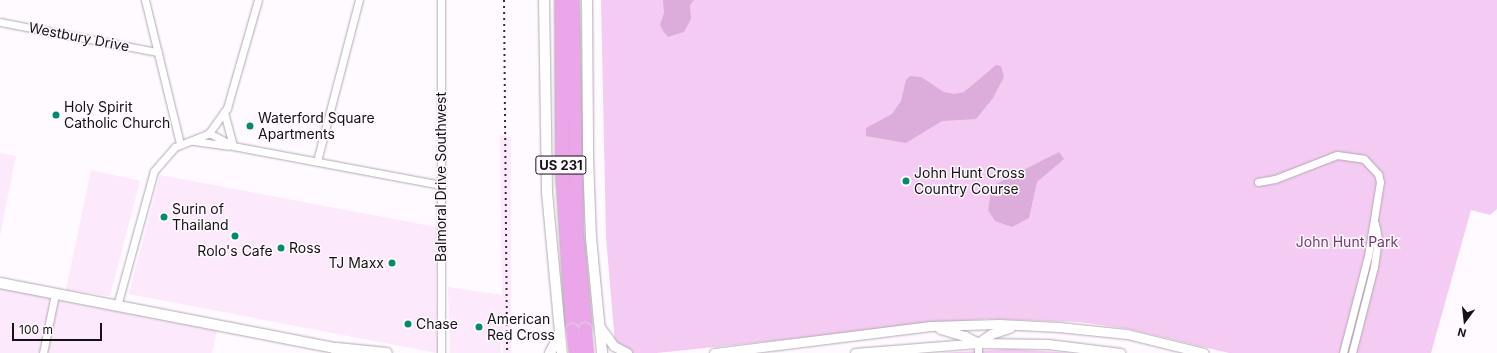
<!DOCTYPE html>
<style>
body{margin:0}
#map{position:relative;width:1497px;height:353px;overflow:hidden;background:#fffaff;font-family:Inter,sans-serif}
div>[style]{position:absolute}
[style*='--x']{left:calc(var(--x)*1px);top:calc(var(--y)*1px);width:calc(var(--w)*1px);rotate:calc(var(--a)*1deg)}
.built>*{inset:0;background:#fce9fb}
.green>*{inset:0;background:#f4cbf2}
.water>*{inset:0;background:#dcaddb}
.roads{filter:drop-shadow(0 0 1px #b3a7b2) drop-shadow(0 0 1px #b3a7b2)}
.minor>*{height:7px;margin:-3.5px;padding:0 3.5px;transform-origin:3.5px;border-radius:3.5px;background:#fff}
.tertiary>*{height:9px;margin:-4.5px;padding:0 4.5px;transform-origin:4.5px;border-radius:4.5px;background:#fff}
.secondary>*{height:10px;margin:-5px;padding:0 5px;transform-origin:5px;border-radius:5px;background:#fff}
.motorway>*{height:13px;margin:-6.5px;padding:0 6.5px;transform-origin:6.5px;border-radius:6.5px;background:#eaa6e8}
.rail>*{height:2px;margin-top:-1px;transform-origin:0;background:repeating-linear-gradient(90deg,#322e32 0 2px,transparent 0 6px)}
.bridges{filter:drop-shadow(0 0 1px #dad9da) drop-shadow(0 0 1px #dad9da)}
.motorway-bridge>*{height:13px;margin:-6.5px;padding:0 6.5px;transform-origin:6.5px;border-radius:6.5px;background:#eaa6e8}
.dots>*{width:11px;height:11px;translate:-50% -50%;box-sizing:border-box;border:2px solid #fffaff;border-radius:50%}
span{translate:-50% -50%;white-space:nowrap;text-align:center;line-height:1.15;-webkit-text-stroke:3px #fffaff;paint-order:stroke}
.shield-label span{padding:1px 3px;background:#fffaff;border:1px solid;border-radius:3px;-webkit-text-stroke-width:0}
.shield-label{font-size:13px;color:#151115;font-weight:700}
.street-label{font-size:14px;color:#151115}
.poi-label{font-size:14px;color:#151115}
.left{translate:0 -50%;text-align:left}
.right{translate:-100% -50%;text-align:right}
.park-label{font-size:14px;color:#713972}
.north{position:absolute;left:1445px;top:301px;width:40px;height:40px;-webkit-text-stroke:3px #fffaff;paint-order:stroke;rotate:195deg;font-size:11px;font-weight:700;line-height:16px;text-align:center;color:#151115}
.north::after{content:'';display:block;margin:auto;width:14px;height:18px;background:#151115;clip-path:polygon(50% 0,100% 100%,50% 72%,0 100%)}
.scale{position:absolute;left:12px;top:323px;width:90px;height:18px;box-sizing:border-box;border:2px solid #151115;border-top:0;padding-left:5px;font-size:12px;line-height:14px;white-space:nowrap;color:#151115;-webkit-text-stroke:3px #fffaff;paint-order:stroke}
</style>
<div id="map">
<div class="built">
<div style="clip-path:polygon(500px 135px,511px 137px,511px 353px,503px 353px,502px 329px,501px 353px,450px 353px,448px 287px,502px 295px)"></div>
<div style="clip-path:polygon(0 153px,16px 156px,0 236px)"></div>
<div style="clip-path:polygon(91px 170px,140px 181px,110px 296px,66px 290px)"></div>
<div style="clip-path:polygon(160px 175px,436px 227px,437px 353px,129px 294px)"></div>
<div style="clip-path:polygon(0 283px,218px 325px,212px 353px,0 353px)"></div>
</div>
<div class="green">
<div style="clip-path:polygon(601px 0,1497px 0,1497px 209px,1490px 215px,1471px 210px,1431px 353px,1229px 353px,1129px 329px,1079px 322px,984px 319px,657px 353px,632px 353px,615px 343px,606px 237px)"></div>
<div style="clip-path:polygon(1011px 349px,1071px 353px,940px 353px)"></div>
</div>
<div class="water">
<div style="clip-path:polygon(663px 0,694px 0,690px 5px,691px 19px,684px 32px,668px 37px,663px 31px,660px 25px,664px 13px)"></div>
<div style="clip-path:polygon(996px 65px,1001px 66px,1004px 77px,993px 98px,976px 119px,942px 121px,906px 143px,866px 136px,866px 128px,892px 114px,901px 101px,906px 80px,910px 76px,921px 77px,944px 92px,954px 94px,964px 92px)"></div>
<div style="clip-path:polygon(1059px 152px,1064px 159px,1037px 182px,1029px 218px,1012px 227px,995px 221px,988px 210px,992px 186px)"></div>
</div>
<div class="roads">
<div class="minor">
<div style="--x:145;--y:0;--w:148;--a:76.3"></div>
<div style="--x:441;--y:0;--w:353;--a:90"></div>
<div style="--x:0;--y:22;--w:161;--a:10.8"></div>
<div style="--x:224;--y:112;--w:35;--a:75"></div>
<div style="--x:209;--y:133;--w:27;--a:28"></div>
<div style="--x:233;--y:146;--w:212;--a:10.6"></div>
<div style="--x:194;--y:141;--w:35;--a:8"></div>
<div style="--x:317;--y:161;--w:166;--a:-75.4"></div>
<div style="--x:1258;--y:182;--w:17;--a:-10"></div>
<div style="--x:1275;--y:179;--w:66;--a:-21.2"></div>
<div style="--x:1337;--y:155;--w:27;--a:8"></div>
<div style="--x:1364;--y:159;--w:21;--a:47"></div>
<div style="--x:1378;--y:174;--w:8;--a:76"></div>
<div style="--x:1380;--y:182;--w:75;--a:99.2"></div>
<div style="--x:1368;--y:256;--w:100;--a:104.5"></div>
<div style="--x:117;--y:306;--w:140;--a:-74.7"></div>
<div style="--x:154;--y:171;--w:32;--a:-49"></div>
<div style="--x:175;--y:147;--w:37;--a:-22"></div>
<div style="--x:209;--y:133;--w:31;--a:-54"></div>
<div style="--x:227;--y:108;--w:112;--a:-74"></div>
<div style="--x:978;--y:343;--w:10;--a:90"></div>
<div style="--x:43;--y:353;--w:60;--a:-78.5"></div>
<div style="--x:1352;--y:353;--w:89;--a:-75.7"></div>
<div style="--x:1374;--y:267;--w:28;--a:-82"></div>
<div style="--x:1378;--y:239;--w:15;--a:-101"></div>
</div>
<div class="tertiary">
<div style="--x:600;--y:327;--w:24;--a:54"></div>
<div style="--x:614;--y:346;--w:15;--a:28"></div>
<div style="--x:940;--y:329;--w:26;--a:16"></div>
<div style="--x:965;--y:336;--w:15;--a:28"></div>
<div style="--x:978;--y:343;--w:16;--a:-35"></div>
<div style="--x:991;--y:334;--w:20;--a:-18"></div>
<div style="--x:714;--y:353;--w:218;--a:-7.1"></div>
<div style="--x:930;--y:326;--w:69;--a:-1.7"></div>
<div style="--x:999;--y:324;--w:60;--a:2.9"></div>
<div style="--x:1059;--y:327;--w:68;--a:5.9"></div>
<div style="--x:1127;--y:334;--w:79;--a:13.9"></div>
<div style="--x:855;--y:353;--w:123;--a:-4.6"></div>
<div style="--x:978;--y:343;--w:70;--a:0.8"></div>
<div style="--x:1048;--y:344;--w:73;--a:7.1"></div>
</div>
<div class="secondary">
<div style="--x:544;--y:0;--w:192;--a:89.1"></div>
<div style="--x:547;--y:192;--w:162;--a:84.7"></div>
<div style="--x:587;--y:0;--w:157;--a:89.6"></div>
<div style="--x:588;--y:157;--w:81;--a:87.9"></div>
<div style="--x:591;--y:238;--w:116;--a:84.5"></div>
<div style="--x:0;--y:283;--w:339;--a:11"></div>
<div style="--x:333;--y:348;--w:13;--a:23"></div>
<div style="--x:337;--y:348;--w:50;--a:5.7"></div>
<div style="--x:550;--y:353;--w:21;--a:-62"></div>
</div>
<div class="motorway">
<div style="--x:561;--y:0;--w:174;--a:89.7"></div>
<div style="--x:562;--y:174;--w:156;--a:86.3"></div>
<div style="--x:572;--y:0;--w:230;--a:89"></div>
<div style="--x:576;--y:230;--w:99;--a:84.8"></div>
</div>
</div>
<div class="rail">
<div style="--x:504;--y:0;--w:353;--a:89.5"></div>
</div>
<div class="bridges">
<div class="motorway-bridge">
<div style="--x:585;--y:329;--w:24;--a:85"></div>
<div style="--x:572;--y:330;--w:23;--a:83"></div>
</div>
</div>
<div class="dots">
<div style="left:56px;top:115px;background:#048a6f"></div>
<div style="left:250px;top:126px;background:#048a6f"></div>
<div style="left:906px;top:181px;background:#048a6f"></div>
<div style="left:164px;top:217px;background:#048a6f"></div>
<div style="left:235px;top:236px;background:#048a6f"></div>
<div style="left:281px;top:248px;background:#048a6f"></div>
<div style="left:392px;top:263px;background:#048a6f"></div>
<div style="left:408px;top:324px;background:#048a6f"></div>
<div style="left:479px;top:327px;background:#048a6f"></div>
</div>
<div class="shield-label">
<span style="left:561px;top:165px">US 231</span>
</div>
<div class="street-label">
<span style="left:79px;top:37px;rotate:11deg">Westbury Drive</span>
<span style="left:441px;top:177px;rotate:-90deg">Balmoral Drive Southwest</span>
</div>
<div class="poi-label">
<span class="left" style="left:64px;top:115px">Holy Spirit<br>Catholic Church</span>
<span class="left" style="left:258px;top:126px">Waterford Square<br>Apartments</span>
<span class="left" style="left:914px;top:181px">John Hunt Cross<br>Country Course</span>
<span class="left" style="left:172px;top:217px">Surin of<br>Thailand</span>
<span class="left" style="left:289px;top:248px">Ross</span>
<span style="left:235px;top:251px">Rolo's Cafe</span>
<span class="right" style="left:384px;top:263px">TJ Maxx</span>
<span class="left" style="left:487px;top:327px">American<br>Red Cross</span>
<span class="left" style="left:416px;top:324px">Chase</span>
</div>
<div class="park-label">
<span style="left:1347px;top:242px">John Hunt Park</span>
</div>
<div class="north">N</div>
<div class="scale">100 m</div>
</div>
